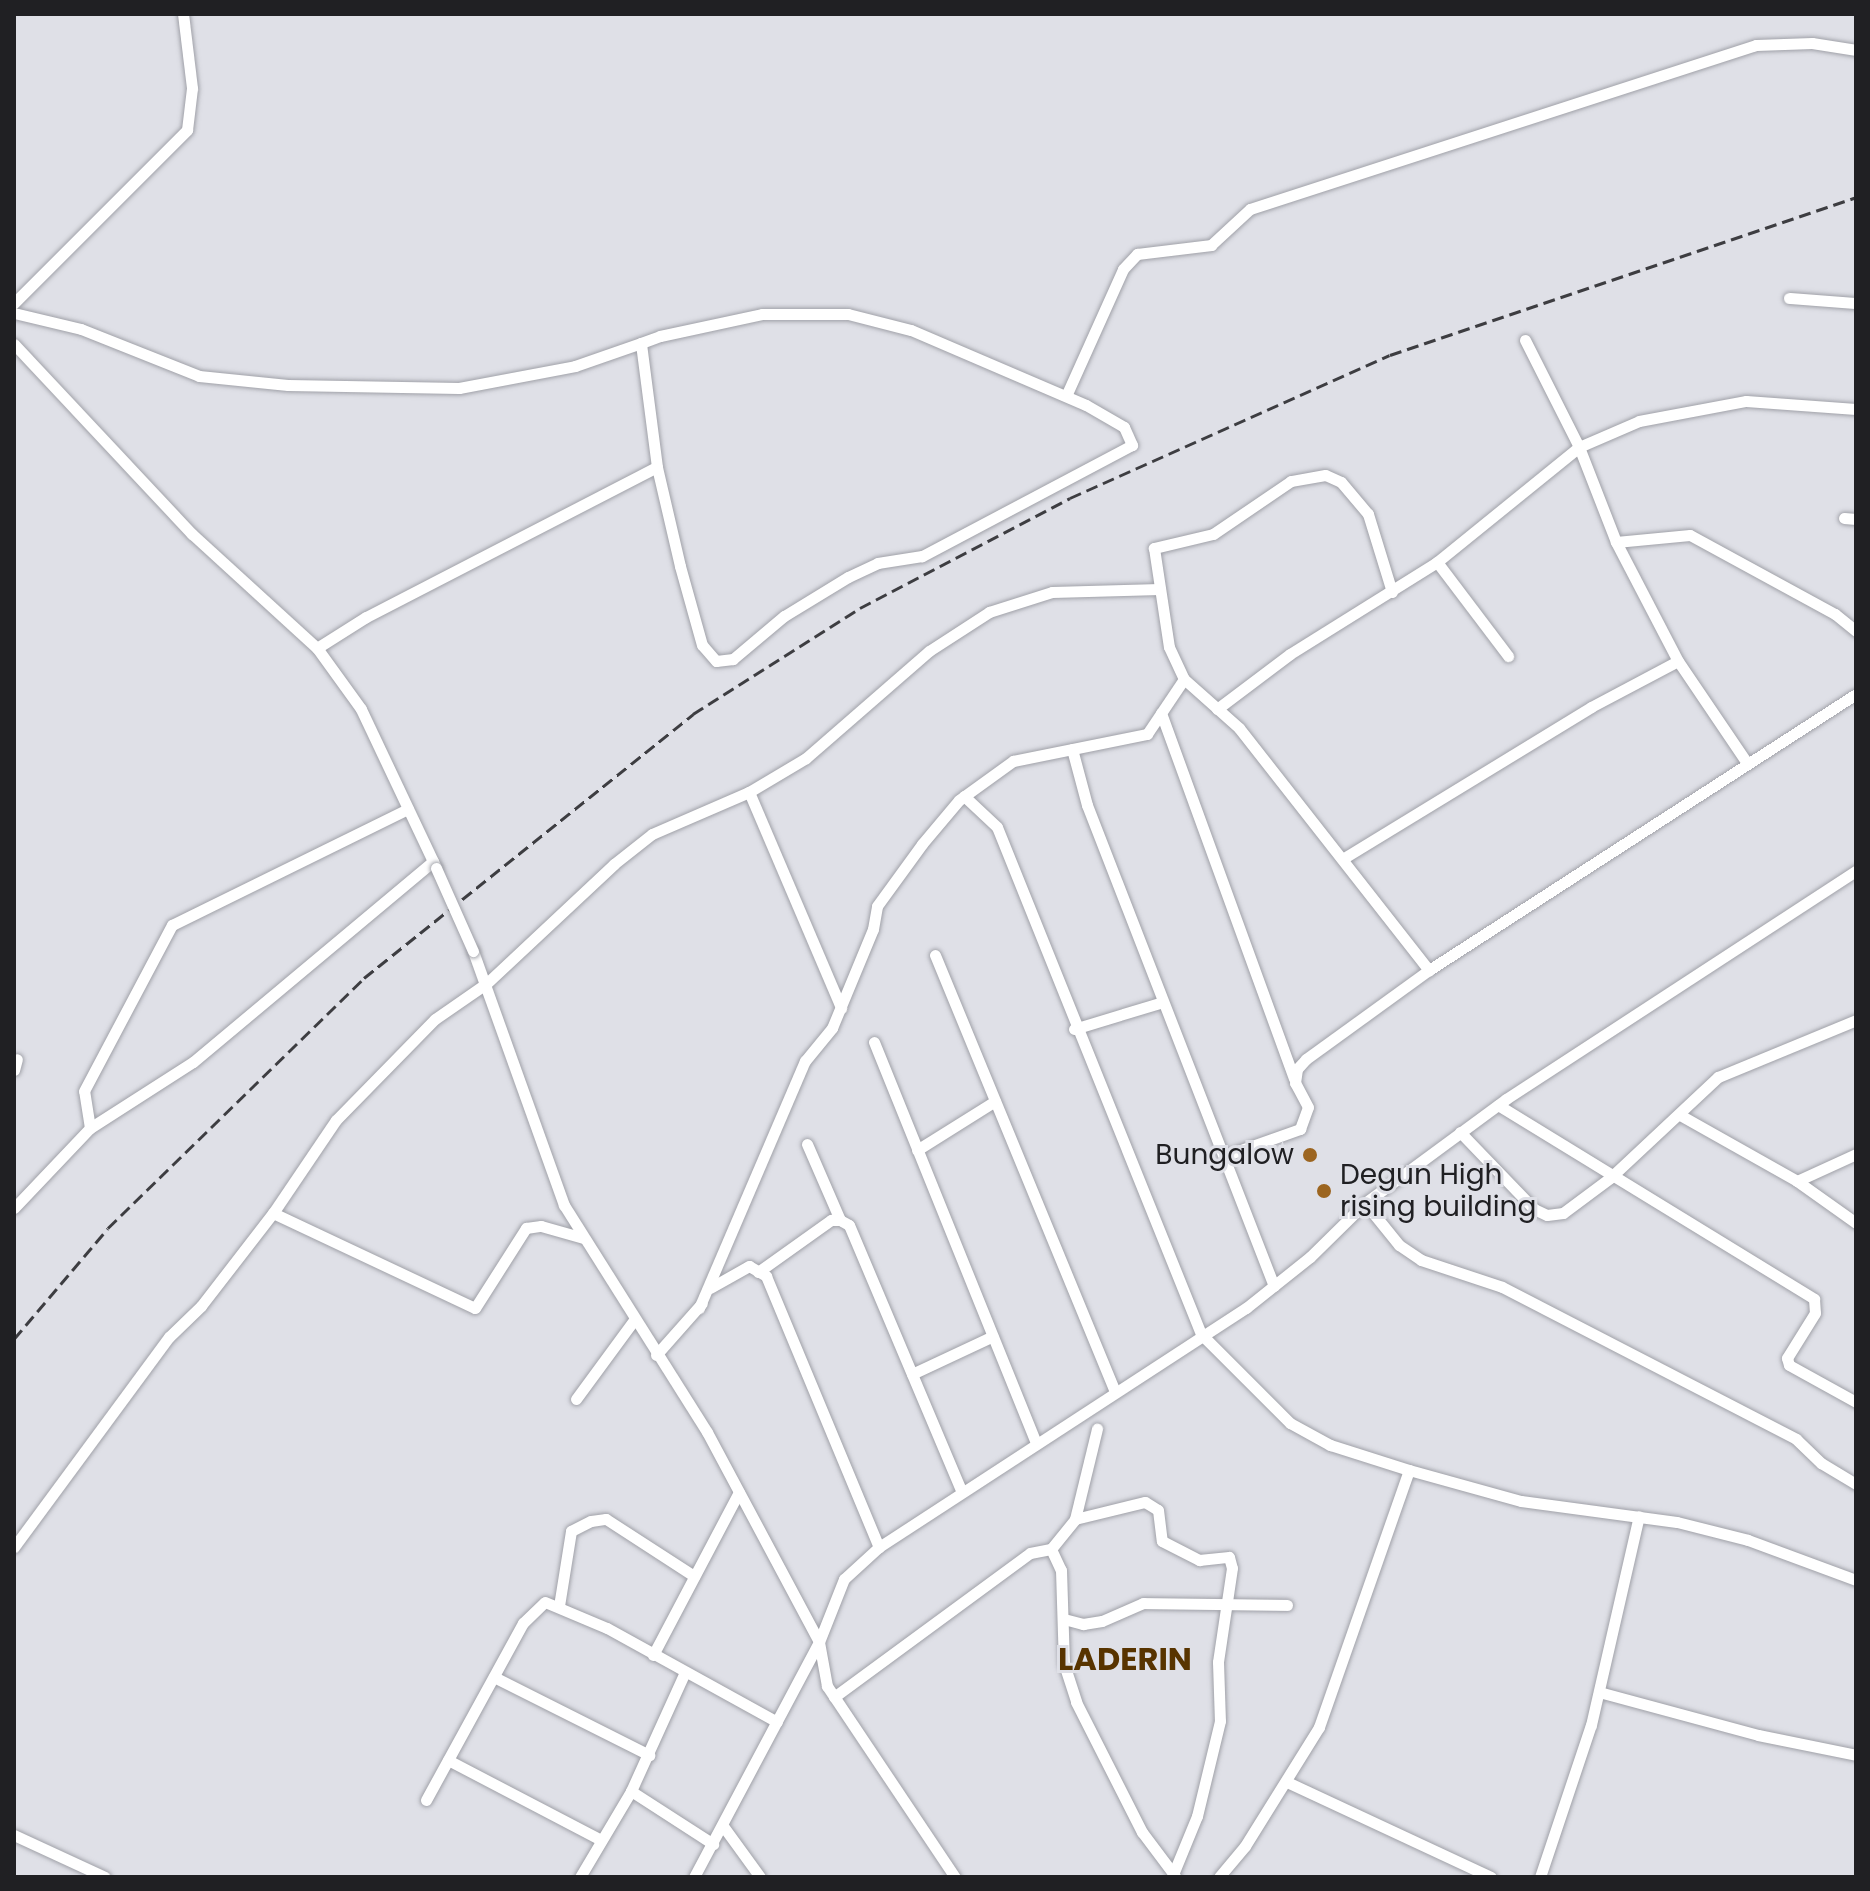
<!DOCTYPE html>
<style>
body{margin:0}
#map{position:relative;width:1870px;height:1891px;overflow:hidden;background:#dfe0e7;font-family:Poppins,sans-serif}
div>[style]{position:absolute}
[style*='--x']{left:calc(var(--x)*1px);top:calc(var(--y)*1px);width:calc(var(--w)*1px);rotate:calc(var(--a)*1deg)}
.roads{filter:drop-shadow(0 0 2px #a0a1a8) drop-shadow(0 0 2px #a0a1a8)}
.minor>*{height:11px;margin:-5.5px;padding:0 5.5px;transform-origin:5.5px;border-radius:5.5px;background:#fff}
.rail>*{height:3px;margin-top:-1.5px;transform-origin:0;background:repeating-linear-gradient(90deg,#3d3d41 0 12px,transparent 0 18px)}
.bridges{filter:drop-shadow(0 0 2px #a0a1a8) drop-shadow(0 0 2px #a0a1a8)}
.minor-bridge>*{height:11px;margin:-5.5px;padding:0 5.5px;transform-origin:5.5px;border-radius:5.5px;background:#fff}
.dots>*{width:22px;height:22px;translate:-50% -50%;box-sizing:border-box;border:4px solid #dfe0e7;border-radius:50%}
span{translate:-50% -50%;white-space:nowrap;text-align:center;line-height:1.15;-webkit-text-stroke:6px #dfe0e7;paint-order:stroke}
.poi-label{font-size:28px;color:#202023}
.right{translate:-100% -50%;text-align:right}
.left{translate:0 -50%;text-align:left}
.quarter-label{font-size:32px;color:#583400;font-weight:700}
.frame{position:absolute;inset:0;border:16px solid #202023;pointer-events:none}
</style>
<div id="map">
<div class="roads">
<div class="minor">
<div style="--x:1789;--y:298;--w:67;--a:4.3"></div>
<div style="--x:14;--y:303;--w:245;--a:-45"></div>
<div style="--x:187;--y:130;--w:42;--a:-83.2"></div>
<div style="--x:192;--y:88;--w:75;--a:-96.9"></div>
<div style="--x:14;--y:313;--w:69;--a:13.4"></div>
<div style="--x:81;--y:329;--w:127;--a:21.7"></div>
<div style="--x:199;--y:376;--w:89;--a:5.8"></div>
<div style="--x:288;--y:385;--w:171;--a:1"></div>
<div style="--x:459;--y:388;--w:118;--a:-10.7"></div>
<div style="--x:575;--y:366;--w:70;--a:-19.2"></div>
<div style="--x:641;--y:343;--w:20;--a:-20"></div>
<div style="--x:660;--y:336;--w:104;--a:-12.2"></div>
<div style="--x:762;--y:314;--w:86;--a:0"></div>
<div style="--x:848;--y:314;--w:65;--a:14.3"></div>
<div style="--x:911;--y:330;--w:190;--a:23.2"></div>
<div style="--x:1086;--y:405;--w:44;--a:30.1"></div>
<div style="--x:1124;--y:427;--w:20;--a:66"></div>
<div style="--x:1132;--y:445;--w:238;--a:152.1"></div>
<div style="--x:922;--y:556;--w:45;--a:171"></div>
<div style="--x:878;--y:563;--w:33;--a:155"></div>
<div style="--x:848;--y:577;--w:75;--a:148.6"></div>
<div style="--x:784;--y:616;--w:67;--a:139.9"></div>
<div style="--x:733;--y:659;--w:17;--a:173"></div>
<div style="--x:716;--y:661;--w:21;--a:-131"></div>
<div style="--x:702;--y:645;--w:82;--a:-105.6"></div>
<div style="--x:680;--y:566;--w:102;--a:-103.1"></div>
<div style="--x:657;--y:467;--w:125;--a:-97.4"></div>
<div style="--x:1525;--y:340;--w:120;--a:63.2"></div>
<div style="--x:1579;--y:447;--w:102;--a:68.7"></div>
<div style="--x:1616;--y:542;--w:134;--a:62.5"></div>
<div style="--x:14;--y:344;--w:260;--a:46.9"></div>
<div style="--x:192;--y:534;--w:169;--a:42.4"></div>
<div style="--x:317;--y:648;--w:75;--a:54.2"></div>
<div style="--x:361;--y:709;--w:176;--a:64.7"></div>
<div style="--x:1066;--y:396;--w:139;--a:-65.8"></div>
<div style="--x:1123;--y:269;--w:21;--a:-47"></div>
<div style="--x:1137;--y:254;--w:75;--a:-6.9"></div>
<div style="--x:1211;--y:245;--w:53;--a:-42.7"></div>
<div style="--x:1250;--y:209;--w:532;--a:-17.96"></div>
<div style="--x:1756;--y:45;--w:56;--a:-2"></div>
<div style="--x:1812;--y:43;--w:45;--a:9"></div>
<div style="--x:1844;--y:518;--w:12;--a:5"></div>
<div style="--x:1616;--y:542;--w:74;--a:-5.4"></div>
<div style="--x:1690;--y:535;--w:165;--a:28.6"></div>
<div style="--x:1835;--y:614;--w:27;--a:39"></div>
<div style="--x:1437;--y:562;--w:118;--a:52.9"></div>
<div style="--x:1392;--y:592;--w:82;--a:-107.1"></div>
<div style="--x:1368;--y:514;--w:42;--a:-130.2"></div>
<div style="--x:1341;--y:482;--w:17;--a:-156"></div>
<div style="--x:1325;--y:475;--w:35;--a:170"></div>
<div style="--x:1291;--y:481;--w:94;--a:145.8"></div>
<div style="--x:1213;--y:534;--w:61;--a:166.7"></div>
<div style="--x:1154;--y:548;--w:100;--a:81.4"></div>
<div style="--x:1169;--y:647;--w:35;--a:65"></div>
<div style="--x:1184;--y:679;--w:74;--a:41.7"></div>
<div style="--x:1239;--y:728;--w:308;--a:51.9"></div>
<div style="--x:317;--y:648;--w:58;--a:-32.3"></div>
<div style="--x:366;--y:617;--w:327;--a:-27.3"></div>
<div style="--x:1217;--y:709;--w:91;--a:-37"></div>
<div style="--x:1290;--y:654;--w:173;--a:-32"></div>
<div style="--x:1437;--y:562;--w:183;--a:-39"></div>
<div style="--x:1579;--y:447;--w:65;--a:-23.4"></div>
<div style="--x:1639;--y:421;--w:109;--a:-10.6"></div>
<div style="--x:1746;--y:401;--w:110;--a:4.2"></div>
<div style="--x:1161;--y:713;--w:389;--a:70"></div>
<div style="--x:1072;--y:749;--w:58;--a:75"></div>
<div style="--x:1087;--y:805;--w:516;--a:68.76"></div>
<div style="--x:749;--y:792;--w:235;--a:66.9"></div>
<div style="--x:964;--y:796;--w:45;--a:43.2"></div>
<div style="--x:997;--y:827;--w:547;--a:68.08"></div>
<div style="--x:1201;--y:1334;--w:126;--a:45"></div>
<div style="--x:1290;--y:1423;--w:46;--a:28.8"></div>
<div style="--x:1330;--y:1445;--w:83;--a:17.6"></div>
<div style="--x:1344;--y:858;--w:289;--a:-31.4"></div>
<div style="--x:1591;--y:707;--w:98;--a:-27.9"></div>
<div style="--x:1678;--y:661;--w:123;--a:55.9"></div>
<div style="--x:473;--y:951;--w:270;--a:70.3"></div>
<div style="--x:564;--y:1205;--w:268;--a:57.8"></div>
<div style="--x:707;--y:1432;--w:238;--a:61.9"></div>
<div style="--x:819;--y:1642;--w:45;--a:79.7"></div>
<div style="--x:827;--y:1686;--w:230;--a:56.2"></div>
<div style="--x:935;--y:955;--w:472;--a:67.6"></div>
<div style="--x:1074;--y:1029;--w:93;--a:-16.9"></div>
<div style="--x:874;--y:1042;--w:432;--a:68"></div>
<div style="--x:14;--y:1070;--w:11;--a:-75"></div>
<div style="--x:1498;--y:1105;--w:371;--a:31.5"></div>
<div style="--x:1814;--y:1299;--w:14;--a:86"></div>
<div style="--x:1815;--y:1313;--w:53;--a:121.9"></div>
<div style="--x:1787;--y:1358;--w:7;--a:74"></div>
<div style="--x:1789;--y:1365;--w:77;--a:28.9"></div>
<div style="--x:1680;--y:1115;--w:134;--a:29.4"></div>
<div style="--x:1797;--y:1181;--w:72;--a:35.4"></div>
<div style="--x:90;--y:1128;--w:122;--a:-32.7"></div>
<div style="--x:193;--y:1062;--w:313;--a:-39.9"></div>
<div style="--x:1460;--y:1132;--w:107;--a:46.1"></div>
<div style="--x:1534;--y:1209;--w:14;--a:25"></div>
<div style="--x:1547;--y:1215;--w:16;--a:-7"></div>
<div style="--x:1563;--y:1213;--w:59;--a:-36.7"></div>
<div style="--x:1610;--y:1178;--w:148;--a:-43.1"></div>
<div style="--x:1718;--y:1077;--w:149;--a:-22.4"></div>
<div style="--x:807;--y:1144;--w:83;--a:66.5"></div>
<div style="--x:840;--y:1220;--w:10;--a:29"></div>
<div style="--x:849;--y:1225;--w:290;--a:67.1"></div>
<div style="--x:917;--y:1150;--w:92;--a:-32.1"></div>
<div style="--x:1224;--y:1156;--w:81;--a:-19.6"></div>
<div style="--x:1300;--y:1129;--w:23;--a:-70"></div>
<div style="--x:1308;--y:1107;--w:27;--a:-118"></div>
<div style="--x:1295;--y:1083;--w:14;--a:-82"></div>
<div style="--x:1297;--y:1069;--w:13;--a:-48"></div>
<div style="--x:1306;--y:1059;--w:152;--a:-35.9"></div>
<div style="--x:1429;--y:970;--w:508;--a:-32.88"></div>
<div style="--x:1797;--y:1181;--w:65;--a:-24.6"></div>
<div style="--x:1365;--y:1203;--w:54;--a:51"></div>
<div style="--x:1399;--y:1245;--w:27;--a:34"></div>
<div style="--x:1421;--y:1260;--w:85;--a:18.4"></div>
<div style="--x:1502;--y:1287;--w:331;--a:27.3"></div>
<div style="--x:1796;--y:1439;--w:35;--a:44"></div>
<div style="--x:1821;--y:1463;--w:41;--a:31"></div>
<div style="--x:14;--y:1208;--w:110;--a:-46.5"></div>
<div style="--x:90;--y:1128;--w:37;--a:-99"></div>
<div style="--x:84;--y:1091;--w:188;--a:-62.1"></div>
<div style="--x:172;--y:925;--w:263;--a:-26.2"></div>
<div style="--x:273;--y:1213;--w:223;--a:25.2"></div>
<div style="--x:475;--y:1308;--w:95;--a:-57.5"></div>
<div style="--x:526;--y:1228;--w:15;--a:-8"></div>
<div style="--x:541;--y:1226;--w:44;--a:15.9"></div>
<div style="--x:758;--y:1272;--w:90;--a:-35.5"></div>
<div style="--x:831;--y:1220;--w:9;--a:0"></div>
<div style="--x:710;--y:1288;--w:45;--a:-29.4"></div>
<div style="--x:749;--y:1266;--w:20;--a:30"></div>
<div style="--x:766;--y:1276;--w:294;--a:67.4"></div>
<div style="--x:699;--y:1308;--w:269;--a:-66.8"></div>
<div style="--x:805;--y:1061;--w:43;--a:-50.7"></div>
<div style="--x:832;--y:1028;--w:107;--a:-67.5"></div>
<div style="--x:873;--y:929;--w:23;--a:-80"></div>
<div style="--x:877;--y:906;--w:77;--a:-54"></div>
<div style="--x:922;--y:844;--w:57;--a:-49.9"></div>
<div style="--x:959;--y:800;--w:67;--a:-35.8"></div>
<div style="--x:1013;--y:761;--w:137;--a:-11.4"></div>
<div style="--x:1147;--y:734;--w:66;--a:-56.1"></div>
<div style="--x:656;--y:1355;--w:69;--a:-48.5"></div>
<div style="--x:912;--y:1374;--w:89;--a:-25.1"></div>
<div style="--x:576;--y:1399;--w:98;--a:-53.7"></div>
<div style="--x:1075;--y:1519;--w:72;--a:-13.7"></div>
<div style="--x:1145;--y:1502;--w:15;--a:32"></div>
<div style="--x:1158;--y:1510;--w:31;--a:83"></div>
<div style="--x:1162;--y:1541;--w:42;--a:27.2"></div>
<div style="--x:1199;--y:1560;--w:30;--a:-6"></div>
<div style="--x:1229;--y:1557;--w:11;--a:75"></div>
<div style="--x:1232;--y:1568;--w:95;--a:98.5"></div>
<div style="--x:1218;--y:1662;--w:59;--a:88.1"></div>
<div style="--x:1220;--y:1721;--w:98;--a:103.6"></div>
<div style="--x:1197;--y:1816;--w:61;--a:112.3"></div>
<div style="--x:14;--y:1547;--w:261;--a:-53.6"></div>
<div style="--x:169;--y:1337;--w:45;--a:-44.1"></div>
<div style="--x:201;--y:1306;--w:118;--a:-52.3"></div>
<div style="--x:273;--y:1213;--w:112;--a:-55.9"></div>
<div style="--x:336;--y:1120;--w:141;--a:-45.6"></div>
<div style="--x:435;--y:1019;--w:63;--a:-34.7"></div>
<div style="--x:487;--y:983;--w:174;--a:-43.1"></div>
<div style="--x:614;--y:864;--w:48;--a:-38.3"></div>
<div style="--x:652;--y:834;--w:106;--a:-23.4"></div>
<div style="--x:749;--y:792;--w:66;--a:-30.8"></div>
<div style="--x:806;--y:758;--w:163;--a:-41"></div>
<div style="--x:929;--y:651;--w:72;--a:-33"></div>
<div style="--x:989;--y:612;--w:66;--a:-17.6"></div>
<div style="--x:1052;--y:592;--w:108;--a:-1.6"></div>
<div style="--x:1051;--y:1549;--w:23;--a:65"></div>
<div style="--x:1061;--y:1570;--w:94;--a:88.2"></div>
<div style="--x:1064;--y:1664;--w:40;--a:72"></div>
<div style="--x:1076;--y:1702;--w:146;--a:63.1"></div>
<div style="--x:1142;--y:1832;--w:55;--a:53.1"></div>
<div style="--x:559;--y:1606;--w:76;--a:-80.9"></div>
<div style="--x:571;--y:1531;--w:22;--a:-27"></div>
<div style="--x:591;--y:1521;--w:15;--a:-8"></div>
<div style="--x:606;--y:1519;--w:105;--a:32.9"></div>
<div style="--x:1064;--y:1619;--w:20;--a:15"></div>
<div style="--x:1083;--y:1624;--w:19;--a:-9"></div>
<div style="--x:1102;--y:1621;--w:45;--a:-23.7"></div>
<div style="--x:1143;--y:1603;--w:144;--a:0.8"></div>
<div style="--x:653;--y:1655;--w:184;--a:-62.2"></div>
<div style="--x:494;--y:1677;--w:174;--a:26.7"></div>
<div style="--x:1599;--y:1692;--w:165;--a:15.1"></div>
<div style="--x:1758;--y:1735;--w:100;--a:11.5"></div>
<div style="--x:834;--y:1697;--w:243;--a:-36.3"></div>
<div style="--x:1030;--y:1553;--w:21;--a:-11"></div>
<div style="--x:1051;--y:1549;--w:38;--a:-51"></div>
<div style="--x:1075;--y:1519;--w:93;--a:-76.3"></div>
<div style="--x:448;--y:1760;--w:173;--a:27.6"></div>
<div style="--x:1287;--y:1782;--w:225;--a:25"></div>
<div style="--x:631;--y:1791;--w:98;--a:32.9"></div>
<div style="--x:426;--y:1800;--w:202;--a:-61.3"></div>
<div style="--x:523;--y:1623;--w:30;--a:-44"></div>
<div style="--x:545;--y:1602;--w:67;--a:22.8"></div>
<div style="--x:607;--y:1628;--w:194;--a:28.9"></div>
<div style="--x:723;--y:1826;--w:63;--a:54"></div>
<div style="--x:14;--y:1835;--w:100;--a:24.8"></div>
<div style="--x:580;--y:1877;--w:100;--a:-59.3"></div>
<div style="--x:631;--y:1791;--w:131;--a:-65.6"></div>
<div style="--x:694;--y:1877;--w:266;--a:-62"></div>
<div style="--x:819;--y:1642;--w:68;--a:-68.4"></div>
<div style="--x:844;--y:1579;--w:47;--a:-42.4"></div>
<div style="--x:879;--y:1547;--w:438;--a:-33.1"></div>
<div style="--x:1246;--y:1308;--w:82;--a:-38.6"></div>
<div style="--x:1310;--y:1257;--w:77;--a:-44.5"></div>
<div style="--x:1365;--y:1203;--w:175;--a:-36.4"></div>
<div style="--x:1506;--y:1099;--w:418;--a:-33.1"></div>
<div style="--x:1219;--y:1877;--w:40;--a:-50"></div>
<div style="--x:1245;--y:1846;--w:140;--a:-58.1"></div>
<div style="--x:1319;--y:1727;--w:272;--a:-70.7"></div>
<div style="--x:1409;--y:1470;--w:116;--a:15.5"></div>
<div style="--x:1521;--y:1501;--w:157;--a:7.7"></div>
<div style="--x:1677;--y:1522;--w:73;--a:14.2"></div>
<div style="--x:1748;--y:1540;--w:115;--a:20.3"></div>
<div style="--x:1540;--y:1877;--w:160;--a:-71.5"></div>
<div style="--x:1591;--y:1725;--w:214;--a:-77.1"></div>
</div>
</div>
<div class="rail">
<div style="--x:14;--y:1339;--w:145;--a:-49.7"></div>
<div style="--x:108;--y:1228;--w:358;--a:-44.3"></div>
<div style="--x:364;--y:978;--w:422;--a:-38.7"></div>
<div style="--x:693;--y:714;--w:198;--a:-32.4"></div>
<div style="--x:860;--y:608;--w:237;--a:-27.6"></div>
<div style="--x:1070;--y:498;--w:350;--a:-24.1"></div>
<div style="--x:1390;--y:355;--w:492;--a:-18.7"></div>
</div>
<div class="bridges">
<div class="minor-bridge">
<div style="--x:436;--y:868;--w:91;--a:66"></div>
</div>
</div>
<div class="dots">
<div style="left:1310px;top:1155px;background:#9c6520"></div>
<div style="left:1324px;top:1191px;background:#9c6520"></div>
</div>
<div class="poi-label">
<span class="right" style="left:1294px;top:1155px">Bungalow</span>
<span class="left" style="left:1340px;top:1191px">Degun High<br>rising building</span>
</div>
<div class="quarter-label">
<span style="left:1125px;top:1659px">LADERIN</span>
</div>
<div class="frame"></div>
</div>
